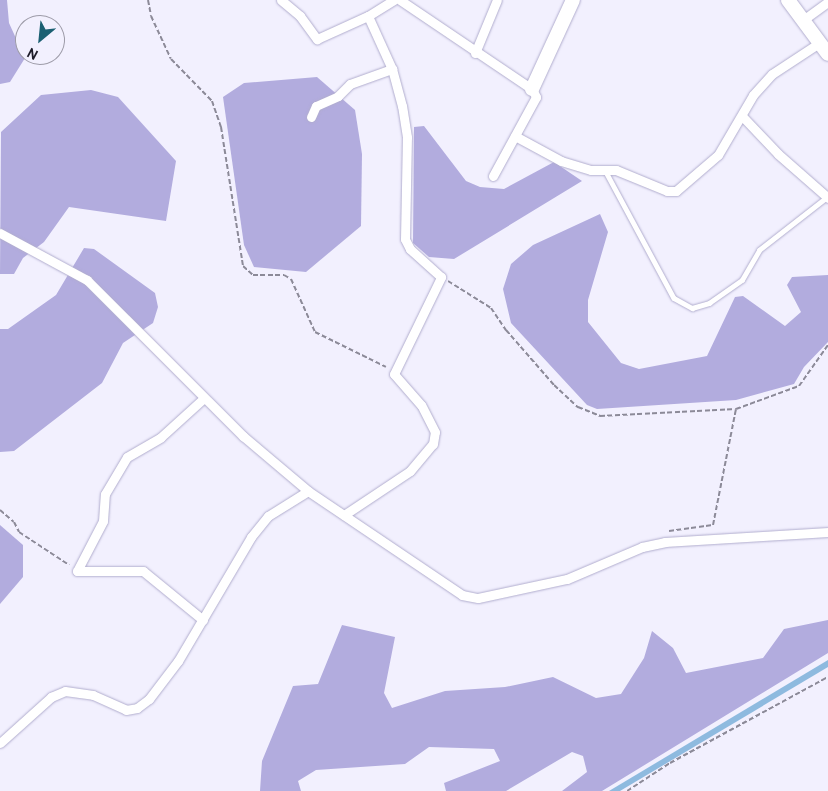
<!DOCTYPE html>
<style>
body{margin:0}
#map{position:relative;width:828px;height:791px;overflow:hidden;background:#f2f0fe;font-family:Overpass,sans-serif}
div>[style]{position:absolute}
[style*='--x']{left:calc(var(--x)*1px);top:calc(var(--y)*1px);width:calc(var(--w)*1px);rotate:calc(var(--a)*1deg)}
.forest>*{inset:0;background:#b2acde}
.water>*{inset:0;background:#8ebadf}
.path>*{height:2px;margin-top:-1px;transform-origin:0;background:repeating-linear-gradient(90deg,#8c8a98 0 5px,transparent 0 7.5px)}
.roads{filter:drop-shadow(0 0 1px #b1adce) drop-shadow(0 0 1px #b1adce)}
.lane>*{height:4.5px;margin:-2.25px;padding:0 2.25px;transform-origin:2.25px;border-radius:2.25px;background:#fff}
.street>*{height:9px;margin:-4.5px;padding:0 4.5px;transform-origin:4.5px;border-radius:4.5px;background:#fff}
.secondary>*{height:14px;margin:-7px;padding:0 7px;transform-origin:7px;border-radius:7px;background:#fff}
span{translate:-50% -50%;white-space:nowrap;text-align:center;line-height:1.15;-webkit-text-stroke:4px #f2f0fe;paint-order:stroke}
.north{position:absolute;left:15px;top:15px;width:50px;height:50px;box-sizing:border-box;background:#f2f0fe;border:1px solid #9d9ba8;border-radius:50%;rotate:208deg;font-size:14px;font-weight:700;line-height:20px;text-align:center;color:#1d1b28}
.north::after{content:'';display:block;margin:auto;width:18px;height:22px;background:#1b5f72;clip-path:polygon(50% 0,100% 100%,50% 72%,0 100%)}
</style>
<div id="map">
<div class="forest">
<div style="clip-path:polygon(0 0,7px 0,9px 23px,25px 58px,10px 82px,0 84px)"></div>
<div style="clip-path:polygon(317px 77px,355px 110px,362px 154px,361px 226px,306px 272px,254px 267px,244px 245px,223px 97px,244px 83px)"></div>
<div style="clip-path:polygon(91px 90px,118px 97px,176px 161px,166px 221px,69px 207px,44px 242px,23px 258px,14px 274px,0 274px,1px 132px,41px 95px)"></div>
<div style="clip-path:polygon(424px 126px,466px 181px,480px 187px,504px 189px,554px 162px,582px 181px,454px 259px,429px 257px,413px 243px,414px 127px)"></div>
<div style="clip-path:polygon(600px 214px,608px 232px,588px 300px,588px 322px,621px 363px,639px 369px,707px 356px,735px 297px,743px 296px,785px 326px,801px 312px,787px 285px,792px 277px,828px 275px,828px 342px,804px 367px,794px 384px,736px 400px,597px 409px,587px 405px,511px 323px,503px 289px,511px 264px,533px 245px)"></div>
<div style="clip-path:polygon(84px 248px,94px 249px,155px 293px,158px 307px,153px 323px,123px 343px,102px 383px,14px 451px,0 452px,0 329px,8px 329px,56px 295px)"></div>
<div style="clip-path:polygon(0 525px,23px 545px,23px 577px,0 604px)"></div>
<div style="clip-path:polygon(828px 620px,828px 653px,602px 791px,562px 791px,587px 772px,583px 756px,572px 752px,506px 791px,446px 791px,444px 783px,500px 761px,494px 749px,429px 747px,405px 764px,316px 770px,298px 781px,301px 791px,260px 791px,262px 761px,293px 686px,318px 684px,342px 625px,395px 637px,384px 693px,392px 708px,445px 691px,505px 687px,553px 677px,596px 698px,621px 694px,644px 658px,652px 631px,673px 648px,686px 673px,763px 658px,784px 629px)"></div>
</div>
<div class="water">
<div style="clip-path:polygon(828px 660px,828px 667px,620px 791px,609px 791px)"></div>
</div>
<div class="path">
<div style="--x:148;--y:0;--w:16;--a:79"></div>
<div style="--x:151;--y:16;--w:47;--a:65.1"></div>
<div style="--x:171;--y:59;--w:59;--a:45.7"></div>
<div style="--x:212;--y:101;--w:28;--a:71"></div>
<div style="--x:221;--y:127;--w:141;--a:81"></div>
<div style="--x:243;--y:266;--w:13;--a:42"></div>
<div style="--x:253;--y:275;--w:31;--a:0"></div>
<div style="--x:284;--y:275;--w:8;--a:30"></div>
<div style="--x:291;--y:279;--w:58;--a:65.6"></div>
<div style="--x:315;--y:332;--w:79;--a:26.2"></div>
<div style="--x:448;--y:281;--w:51;--a:32.1"></div>
<div style="--x:491;--y:308;--w:27;--a:56"></div>
<div style="--x:506;--y:330;--w:73;--a:48.9"></div>
<div style="--x:554;--y:385;--w:33;--a:43"></div>
<div style="--x:578;--y:407;--w:24;--a:22"></div>
<div style="--x:600;--y:416;--w:136;--a:-2.9"></div>
<div style="--x:736;--y:409;--w:67;--a:-20.1"></div>
<div style="--x:799;--y:386;--w:50;--a:-54.7"></div>
<div style="--x:0;--y:510;--w:18;--a:41"></div>
<div style="--x:14;--y:522;--w:11;--a:63"></div>
<div style="--x:19;--y:532;--w:60;--a:33.4"></div>
<div style="--x:669;--y:531;--w:44;--a:-7.8"></div>
<div style="--x:713;--y:525;--w:118;--a:-78.8"></div>
<div style="--x:627;--y:791;--w:51;--a:-33.1"></div>
<div style="--x:670;--y:763;--w:180;--a:-28.6"></div>
</div>
<div class="roads">
<div class="lane">
<div style="--x:605;--y:170;--w:145;--a:61.7"></div>
<div style="--x:674;--y:298;--w:21;--a:29"></div>
<div style="--x:692;--y:308;--w:18;--a:-16"></div>
<div style="--x:709;--y:303;--w:40;--a:-34.9"></div>
<div style="--x:742;--y:280;--w:34;--a:-60"></div>
<div style="--x:759;--y:250;--w:86;--a:-37.9"></div>
</div>
<div class="street">
<div style="--x:281;--y:0;--w:25;--a:40"></div>
<div style="--x:300;--y:16;--w:29;--a:54"></div>
<div style="--x:317;--y:39;--w:56;--a:-24.3"></div>
<div style="--x:368;--y:16;--w:31;--a:-32"></div>
<div style="--x:400;--y:0;--w:159;--a:34"></div>
<div style="--x:532;--y:89;--w:9;--a:63"></div>
<div style="--x:536;--y:97;--w:90;--a:118.6"></div>
<div style="--x:803;--y:20;--w:31;--a:-36"></div>
<div style="--x:475;--y:53;--w:57;--a:-67.5"></div>
<div style="--x:742;--y:116;--w:52;--a:46.5"></div>
<div style="--x:778;--y:154;--w:67;--a:41.3"></div>
<div style="--x:311;--y:117;--w:12;--a:-66"></div>
<div style="--x:316;--y:106;--w:24;--a:-24"></div>
<div style="--x:338;--y:96;--w:17;--a:-45"></div>
<div style="--x:350;--y:84;--w:45;--a:-19.7"></div>
<div style="--x:515;--y:136;--w:52;--a:28.5"></div>
<div style="--x:561;--y:161;--w:31;--a:17"></div>
<div style="--x:591;--y:170;--w:25;--a:0"></div>
<div style="--x:616;--y:170;--w:55;--a:22.4"></div>
<div style="--x:667;--y:191;--w:9;--a:0"></div>
<div style="--x:676;--y:191;--w:55;--a:-40.6"></div>
<div style="--x:718;--y:155;--w:69;--a:-59.7"></div>
<div style="--x:753;--y:95;--w:28;--a:-48"></div>
<div style="--x:772;--y:74;--w:56;--a:-33.4"></div>
<div style="--x:0;--y:233;--w:99;--a:28.4"></div>
<div style="--x:87;--y:280;--w:221;--a:45"></div>
<div style="--x:243;--y:436;--w:85;--a:40.2"></div>
<div style="--x:308;--y:491;--w:186;--a:34"></div>
<div style="--x:462;--y:595;--w:16;--a:11"></div>
<div style="--x:478;--y:598;--w:91;--a:-12.1"></div>
<div style="--x:567;--y:579;--w:82;--a:-23.1"></div>
<div style="--x:642;--y:547;--w:24;--a:-12"></div>
<div style="--x:665;--y:542;--w:163;--a:-3.5"></div>
<div style="--x:344;--y:515;--w:79;--a:-33.7"></div>
<div style="--x:410;--y:471;--w:35;--a:-50"></div>
<div style="--x:433;--y:444;--w:12;--a:-81"></div>
<div style="--x:435;--y:432;--w:30;--a:-117"></div>
<div style="--x:421;--y:405;--w:41;--a:-131.1"></div>
<div style="--x:394;--y:374;--w:108;--a:-64.1"></div>
<div style="--x:441;--y:277;--w:42;--a:-137.9"></div>
<div style="--x:410;--y:249;--w:11;--a:-117"></div>
<div style="--x:405;--y:239;--w:102;--a:-88.9"></div>
<div style="--x:407;--y:137;--w:31;--a:-99"></div>
<div style="--x:402;--y:106;--w:38;--a:-105"></div>
<div style="--x:392;--y:69;--w:58;--a:-114.4"></div>
<div style="--x:203;--y:620;--w:77;--a:-140.8"></div>
<div style="--x:143;--y:571;--w:66;--a:180"></div>
<div style="--x:77;--y:571;--w:56;--a:-62.5"></div>
<div style="--x:103;--y:521;--w:27;--a:-86"></div>
<div style="--x:105;--y:494;--w:43;--a:-59.3"></div>
<div style="--x:127;--y:457;--w:39;--a:-30"></div>
<div style="--x:161;--y:437;--w:58;--a:-42.2"></div>
<div style="--x:0;--y:743;--w:69;--a:-42"></div>
<div style="--x:51;--y:697;--w:15;--a:-23"></div>
<div style="--x:65;--y:691;--w:28;--a:8"></div>
<div style="--x:93;--y:695;--w:36;--a:24"></div>
<div style="--x:126;--y:710;--w:11;--a:-10"></div>
<div style="--x:137;--y:708;--w:15;--a:-37"></div>
<div style="--x:149;--y:699;--w:48;--a:-52.7"></div>
<div style="--x:178;--y:661;--w:144;--a:-59.5"></div>
<div style="--x:251;--y:537;--w:27;--a:-51"></div>
<div style="--x:268;--y:516;--w:47;--a:-32"></div>
</div>
<div class="secondary">
<div style="--x:788;--y:0;--w:67;--a:53.5"></div>
<div style="--x:532;--y:89;--w:98;--a:-65.3"></div>
</div>
</div>
<div class="north">N</div>
</div>
